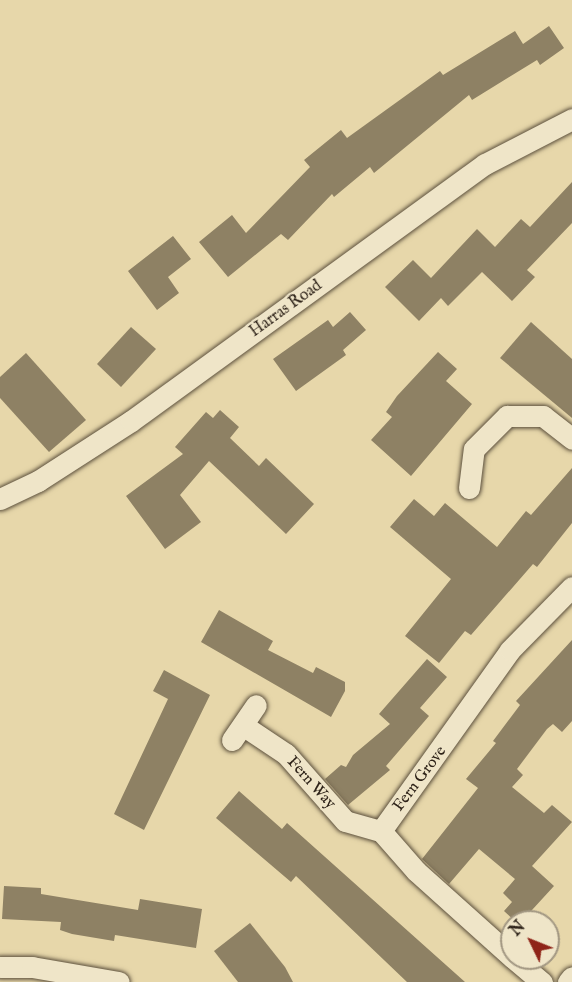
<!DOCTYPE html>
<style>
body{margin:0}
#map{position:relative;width:572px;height:982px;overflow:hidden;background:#e7d7aa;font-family:"IM FELL English",serif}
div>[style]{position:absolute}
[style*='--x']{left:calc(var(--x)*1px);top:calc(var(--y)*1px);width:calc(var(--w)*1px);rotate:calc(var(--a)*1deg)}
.building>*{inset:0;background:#8e8164}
.roads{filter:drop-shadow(0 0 2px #5c503d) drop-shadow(0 0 2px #5c503d)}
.street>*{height:21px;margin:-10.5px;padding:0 10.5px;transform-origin:10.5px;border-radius:10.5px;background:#efe5c8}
span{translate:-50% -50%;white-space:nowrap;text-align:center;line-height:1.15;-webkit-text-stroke:4.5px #efe5c8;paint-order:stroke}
.street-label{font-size:16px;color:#2e2319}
.north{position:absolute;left:500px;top:910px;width:60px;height:60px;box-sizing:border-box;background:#efe5c8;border:2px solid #a29782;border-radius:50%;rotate:313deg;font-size:16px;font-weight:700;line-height:24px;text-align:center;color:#2e2319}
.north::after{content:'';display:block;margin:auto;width:21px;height:27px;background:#8f2418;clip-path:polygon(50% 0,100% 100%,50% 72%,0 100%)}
</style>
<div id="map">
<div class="building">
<div style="clip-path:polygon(549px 26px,564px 48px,540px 65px,537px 60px,472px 100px,469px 95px,374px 173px,370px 167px,334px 197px,332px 194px,288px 240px,281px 234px,228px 277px,199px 242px,232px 215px,246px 233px,310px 167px,304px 160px,341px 130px,347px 138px,440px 71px,443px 75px,515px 31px,523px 44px)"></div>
<div style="clip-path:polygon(572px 182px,572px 223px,527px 270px,535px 277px,512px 301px,482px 272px,448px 306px,441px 298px,419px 321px,385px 287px,413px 260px,431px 278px,477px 229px,495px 247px,521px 219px,530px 227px)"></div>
<div style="clip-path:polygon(173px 236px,191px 259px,168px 277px,179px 293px,157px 310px,128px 271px)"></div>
<div style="clip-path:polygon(350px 312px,366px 330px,343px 350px,346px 355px,296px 391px,273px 359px,328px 320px,333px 327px)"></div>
<div style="clip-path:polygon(531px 322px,572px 359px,572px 418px,500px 358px)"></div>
<div style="clip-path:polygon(131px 327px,156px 349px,121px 387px,97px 364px)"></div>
<div style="clip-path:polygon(438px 352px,457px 369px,446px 381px,472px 404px,411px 476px,371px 440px,392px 417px,386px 412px,397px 396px)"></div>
<div style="clip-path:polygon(26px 353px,86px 420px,49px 452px,0 398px,0 377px)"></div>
<div style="clip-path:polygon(220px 410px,239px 427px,230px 438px,259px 466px,266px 458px,314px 504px,286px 534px,209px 461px,180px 495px,201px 522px,165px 549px,126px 496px,183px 454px,175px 447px,206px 412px,213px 418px)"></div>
<div style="clip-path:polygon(572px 468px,572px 523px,537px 567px,533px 564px,471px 635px,465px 631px,439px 663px,405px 636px,451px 579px,390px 527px,414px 499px,434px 516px,445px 503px,497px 547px,526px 511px,531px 515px)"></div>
<div style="clip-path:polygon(219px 610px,273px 641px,268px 650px,313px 673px,316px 667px,345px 682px,345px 691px,331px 717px,201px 642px)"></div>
<div style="clip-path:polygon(572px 640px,572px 721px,562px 732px,553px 724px,547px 729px,517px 769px,523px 775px,512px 787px,544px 813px,552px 805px,572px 822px,532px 866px,554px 886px,521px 922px,516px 922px,504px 911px,512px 902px,503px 893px,515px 879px,479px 849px,449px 884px,422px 859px,478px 788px,466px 779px,496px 743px,493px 741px,520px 705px,516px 701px)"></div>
<div style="clip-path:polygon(427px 659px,447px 677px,420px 708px,429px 716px,386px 766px,390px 770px,348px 805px,325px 779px,341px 765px,346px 767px,353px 755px,390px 724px,379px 714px)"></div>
<div style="clip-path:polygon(164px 670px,210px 695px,144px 830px,114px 814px,168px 699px,153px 691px)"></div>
<div style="clip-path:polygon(239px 791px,282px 829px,287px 823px,465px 982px,407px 982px,296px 876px,291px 882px,216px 818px)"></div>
<div style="clip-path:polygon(4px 886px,41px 888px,41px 894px,138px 910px,140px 899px,202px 909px,196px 948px,115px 935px,114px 941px,72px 934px,60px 930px,61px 922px,2px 919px)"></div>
<div style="clip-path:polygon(250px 923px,285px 967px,293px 982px,238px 982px,214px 951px)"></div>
</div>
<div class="roads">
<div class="street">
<div style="--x:469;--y:488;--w:39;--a:-83"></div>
<div style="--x:474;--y:449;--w:47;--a:-45"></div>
<div style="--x:507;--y:416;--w:36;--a:0"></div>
<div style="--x:543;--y:416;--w:37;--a:38"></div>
<div style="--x:0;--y:499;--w:42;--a:-25.3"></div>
<div style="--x:38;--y:481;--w:111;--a:-32.8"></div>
<div style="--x:131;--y:421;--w:437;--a:-36"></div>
<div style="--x:485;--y:164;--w:98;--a:-27.3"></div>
<div style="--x:244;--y:726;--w:50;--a:33.7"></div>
<div style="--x:286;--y:754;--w:89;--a:48.6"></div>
<div style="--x:345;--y:821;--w:37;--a:16"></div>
<div style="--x:232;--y:740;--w:42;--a:-55.6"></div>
<div style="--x:381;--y:831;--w:222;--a:-54.5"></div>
<div style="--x:510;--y:650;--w:88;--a:-45.5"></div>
<div style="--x:381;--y:831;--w:53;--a:48.8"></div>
<div style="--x:416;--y:871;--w:129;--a:41.9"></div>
<div style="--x:513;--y:958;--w:38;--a:40"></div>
<div style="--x:0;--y:967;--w:32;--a:0"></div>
<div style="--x:32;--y:967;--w:88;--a:9.8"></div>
<div style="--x:568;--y:982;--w:6;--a:-51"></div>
</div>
</div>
<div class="street-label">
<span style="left:286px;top:309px;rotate:-36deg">Harras Road</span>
<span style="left:420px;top:779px;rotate:-53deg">Fern Grove</span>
<span style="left:311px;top:783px;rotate:48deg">Fern Way</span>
</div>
<div class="north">N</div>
</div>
